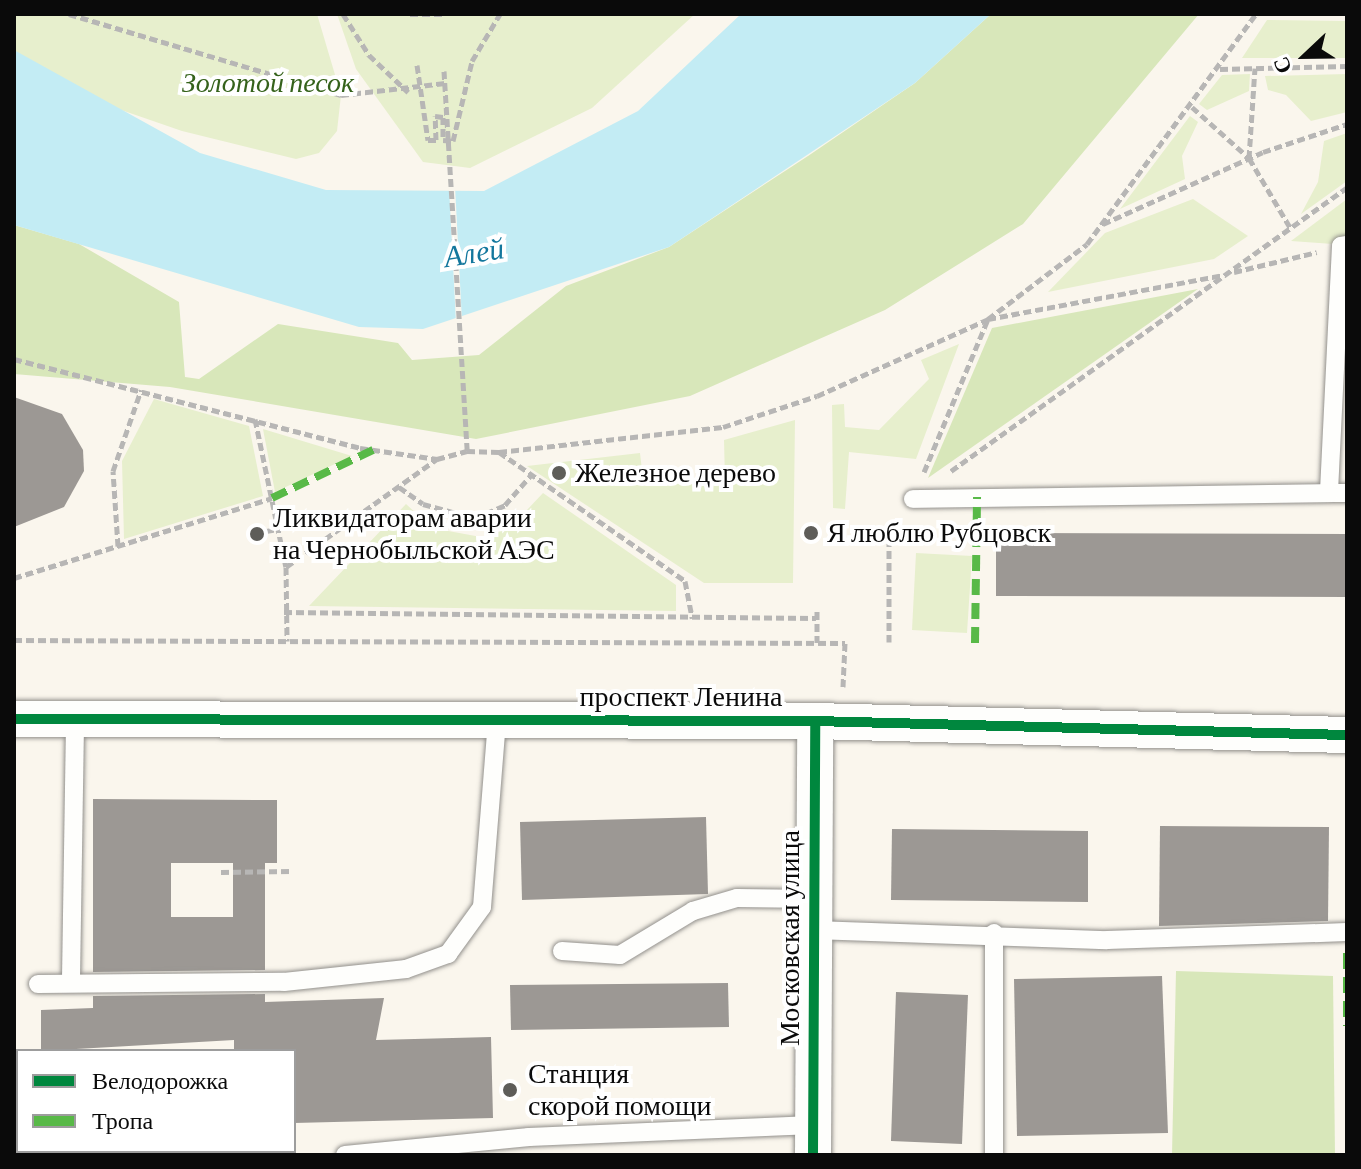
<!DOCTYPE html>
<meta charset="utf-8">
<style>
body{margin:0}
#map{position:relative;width:1361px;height:1169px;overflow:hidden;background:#faf6ed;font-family:"Crimson Pro",serif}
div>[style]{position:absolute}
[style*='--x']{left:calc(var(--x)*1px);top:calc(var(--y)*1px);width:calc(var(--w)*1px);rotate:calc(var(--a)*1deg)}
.green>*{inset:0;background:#e7efcd}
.forest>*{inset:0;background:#d8e7ba}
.water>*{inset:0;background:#c3ecf4}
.pier>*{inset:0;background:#faf6ed}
.building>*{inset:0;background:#9c9894}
.path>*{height:5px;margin-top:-2.5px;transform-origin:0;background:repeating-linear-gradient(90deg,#b7b6b5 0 8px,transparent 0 12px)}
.roads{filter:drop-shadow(0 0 2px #92908c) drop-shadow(0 0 2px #92908c)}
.service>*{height:18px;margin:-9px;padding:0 9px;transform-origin:9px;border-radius:9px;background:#fefefc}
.minor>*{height:36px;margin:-18px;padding:0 18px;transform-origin:18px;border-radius:18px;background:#fefefc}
.quiet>*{height:8px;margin-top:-4px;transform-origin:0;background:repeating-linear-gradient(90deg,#58b947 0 16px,transparent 0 24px)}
.cycleway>*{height:10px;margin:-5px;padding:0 5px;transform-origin:5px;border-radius:5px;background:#00873e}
.dots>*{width:22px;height:22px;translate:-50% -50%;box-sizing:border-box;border:4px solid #fff;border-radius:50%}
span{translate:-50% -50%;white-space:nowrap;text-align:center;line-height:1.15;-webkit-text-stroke:8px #fff;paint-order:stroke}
.park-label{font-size:28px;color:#35621b;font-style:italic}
.poi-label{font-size:28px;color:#0a0a0a}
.left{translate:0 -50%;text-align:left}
.street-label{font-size:28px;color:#0a0a0a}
.water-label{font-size:30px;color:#13779d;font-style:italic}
.frame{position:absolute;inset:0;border:16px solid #0a0a0a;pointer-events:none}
.legend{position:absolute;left:16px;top:1049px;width:280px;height:104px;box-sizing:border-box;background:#fff;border:2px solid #9d9d9d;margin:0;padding:10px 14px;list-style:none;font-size:24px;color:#0a0a0a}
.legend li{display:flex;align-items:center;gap:16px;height:40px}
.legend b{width:40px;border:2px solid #9d9d9d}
.north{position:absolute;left:1265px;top:16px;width:80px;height:80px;-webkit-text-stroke:6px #fff;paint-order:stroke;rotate:248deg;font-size:22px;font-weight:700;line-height:32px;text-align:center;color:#0a0a0a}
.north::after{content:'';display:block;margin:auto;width:28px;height:36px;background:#0a0a0a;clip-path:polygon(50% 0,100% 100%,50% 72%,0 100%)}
</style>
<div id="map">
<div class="green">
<div style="clip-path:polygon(14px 14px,317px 14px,341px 95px,337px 131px,319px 153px,296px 159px,182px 131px,14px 73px)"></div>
<div style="clip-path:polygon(337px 14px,695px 14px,592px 108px,470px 168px,423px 162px,356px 69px)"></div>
<div style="clip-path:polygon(1267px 20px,1347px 21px,1347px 58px,1242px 58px)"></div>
<div style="clip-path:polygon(1250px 74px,1249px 91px,1207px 110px,1199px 104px,1222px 75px)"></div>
<div style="clip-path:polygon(1347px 74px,1347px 112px,1311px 121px,1286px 95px,1268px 90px,1265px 76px)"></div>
<div style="clip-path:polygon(1190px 116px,1198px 122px,1182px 156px,1185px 179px,1120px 209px)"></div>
<div style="clip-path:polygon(1347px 133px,1347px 181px,1301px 214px,1318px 182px,1324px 141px)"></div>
<div style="clip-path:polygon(1193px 199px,1248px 236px,1214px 259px,1048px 292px,1105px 233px)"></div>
<div style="clip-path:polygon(1347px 199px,1347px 245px,1291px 241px)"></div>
<div style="clip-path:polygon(959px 344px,916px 459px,849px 452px,845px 509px,833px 508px,832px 405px,844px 404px,845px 427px,879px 430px,929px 379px,921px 360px)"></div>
<div style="clip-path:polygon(154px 399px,249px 426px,263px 496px,124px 539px,122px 461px)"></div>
<div style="clip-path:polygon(795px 420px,793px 583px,704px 583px,527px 466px,640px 453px,643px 479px,725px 481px,724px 440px)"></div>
<div style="clip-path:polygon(263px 429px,352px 456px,275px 492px)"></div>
<div style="clip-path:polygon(543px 493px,676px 585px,676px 611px,309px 606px,406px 504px,432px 528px,481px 537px,509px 529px)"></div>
<div style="clip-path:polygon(916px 553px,972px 556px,967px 633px,912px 630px)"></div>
</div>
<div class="forest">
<div style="clip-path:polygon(991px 14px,1199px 14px,1023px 224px,885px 310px,690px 396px,476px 439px,170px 387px,14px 374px,14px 225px,79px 244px,179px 302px,185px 377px,199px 379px,278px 324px,398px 343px,412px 360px,479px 355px,566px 286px,669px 247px,808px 156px,915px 83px)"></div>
<div style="clip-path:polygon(1198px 289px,928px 478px,992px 328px)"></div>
<div style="clip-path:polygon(1176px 971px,1333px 976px,1335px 1155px,1172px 1155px)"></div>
</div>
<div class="water">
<div style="clip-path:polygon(741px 14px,991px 14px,915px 83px,669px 247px,423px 329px,359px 327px,14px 225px,14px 50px,200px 153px,326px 190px,484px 191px,638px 111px)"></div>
</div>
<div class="pier">
<div style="clip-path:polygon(449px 186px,455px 186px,462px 321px,456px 323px)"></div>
</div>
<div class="building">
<div style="clip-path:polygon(14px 397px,62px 414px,83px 450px,84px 471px,64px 507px,14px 527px)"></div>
<div style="clip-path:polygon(996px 533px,1347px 534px,1347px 597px,996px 596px)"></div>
<div style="clip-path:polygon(evenodd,93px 799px,277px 800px,277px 863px,265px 863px,265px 970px,93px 972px,93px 799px,171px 863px,233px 863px,233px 917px,171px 917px,171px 863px)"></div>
<div style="clip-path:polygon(706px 817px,708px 894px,522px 900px,520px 822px)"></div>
<div style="clip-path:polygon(1160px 826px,1329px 827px,1328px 921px,1159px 926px)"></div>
<div style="clip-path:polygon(892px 829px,1088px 831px,1088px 902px,891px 900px)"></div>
<div style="clip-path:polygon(1162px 976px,1168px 1133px,1017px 1136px,1014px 979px)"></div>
<div style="clip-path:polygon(728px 983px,729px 1027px,511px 1030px,510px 985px)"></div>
<div style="clip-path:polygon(896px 992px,968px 995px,962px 1144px,891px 1141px)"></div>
<div style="clip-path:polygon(265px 994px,265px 1002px,384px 998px,376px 1040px,491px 1037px,493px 1118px,294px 1123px,294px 1051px,234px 1051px,234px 1040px,41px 1051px,41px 1010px,93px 1008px,93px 996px)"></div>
</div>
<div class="path">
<div style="--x:69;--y:14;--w:284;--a:16.6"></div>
<div style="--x:341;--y:95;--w:105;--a:-6.6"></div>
<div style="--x:343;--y:14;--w:49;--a:57.6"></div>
<div style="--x:369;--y:55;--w:54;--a:43.5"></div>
<div style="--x:410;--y:14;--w:35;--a:0"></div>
<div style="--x:417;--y:65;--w:76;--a:81.7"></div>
<div style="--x:428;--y:140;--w:8;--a:0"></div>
<div style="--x:436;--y:140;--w:24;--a:-92"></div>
<div style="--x:435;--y:116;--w:8;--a:7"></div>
<div style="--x:443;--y:117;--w:23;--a:90"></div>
<div style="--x:443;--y:140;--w:10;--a:6"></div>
<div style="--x:453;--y:141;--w:82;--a:-76.6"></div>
<div style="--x:472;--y:61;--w:55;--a:-59.2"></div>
<div style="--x:1220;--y:69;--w:127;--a:-1.4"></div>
<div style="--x:444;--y:71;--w:381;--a:86.5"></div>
<div style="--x:467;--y:451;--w:32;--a:2"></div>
<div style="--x:499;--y:452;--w:226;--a:34.7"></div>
<div style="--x:685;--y:581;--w:38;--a:79"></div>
<div style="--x:1192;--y:107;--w:76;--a:41.8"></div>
<div style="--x:1249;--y:158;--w:90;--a:-86.2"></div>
<div style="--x:1249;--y:158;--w:82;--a:59.4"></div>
<div style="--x:1103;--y:224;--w:175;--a:-24.2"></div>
<div style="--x:1263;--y:152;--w:89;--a:-18.4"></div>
<div style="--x:1234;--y:272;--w:85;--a:-13.5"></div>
<div style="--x:14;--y:359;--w:357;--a:14.4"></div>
<div style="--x:360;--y:448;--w:78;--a:8.1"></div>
<div style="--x:255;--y:419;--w:151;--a:78.2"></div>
<div style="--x:286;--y:567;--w:74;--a:89.2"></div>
<div style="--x:499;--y:452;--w:225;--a:-6.4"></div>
<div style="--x:723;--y:427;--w:99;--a:-18.3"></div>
<div style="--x:817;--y:396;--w:188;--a:-24.2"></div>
<div style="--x:988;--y:319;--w:124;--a:-37.1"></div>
<div style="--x:1087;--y:244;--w:285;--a:-53.7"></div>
<div style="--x:951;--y:471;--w:487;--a:-35.6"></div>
<div style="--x:924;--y:472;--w:166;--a:-67.3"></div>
<div style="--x:988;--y:319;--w:240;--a:-10.6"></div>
<div style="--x:399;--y:487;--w:29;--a:35"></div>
<div style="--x:423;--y:504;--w:54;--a:15.1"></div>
<div style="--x:475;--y:518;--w:33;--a:-23"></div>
<div style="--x:505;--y:505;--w:40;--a:-49"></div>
<div style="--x:266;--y:531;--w:12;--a:-9"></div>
<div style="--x:118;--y:546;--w:75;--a:-93.8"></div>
<div style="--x:113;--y:471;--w:86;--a:-70.9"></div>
<div style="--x:286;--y:567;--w:186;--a:-35.6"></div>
<div style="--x:437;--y:459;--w:31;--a:-15"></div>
<div style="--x:14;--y:578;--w:270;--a:-17.2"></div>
<div style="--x:284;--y:612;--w:532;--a:0.65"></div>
<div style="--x:14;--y:640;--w:831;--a:0.21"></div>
<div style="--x:845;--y:643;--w:44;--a:92.6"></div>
<div style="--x:889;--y:642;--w:103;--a:-90"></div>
<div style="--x:889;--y:539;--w:23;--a:-59"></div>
<div style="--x:817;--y:643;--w:35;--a:-90"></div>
<div style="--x:221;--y:872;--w:71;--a:-0.8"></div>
</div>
<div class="roads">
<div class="service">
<div style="--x:1347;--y:245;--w:6;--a:171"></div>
<div style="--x:1341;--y:246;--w:247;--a:92.8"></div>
<div style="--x:1329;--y:493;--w:18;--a:0"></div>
<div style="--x:913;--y:499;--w:416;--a:-0.8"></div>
<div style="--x:814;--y:930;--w:293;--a:2"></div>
<div style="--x:1107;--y:940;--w:240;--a:-1.9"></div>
<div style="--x:994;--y:933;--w:222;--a:90"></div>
<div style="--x:562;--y:951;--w:58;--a:3.9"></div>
<div style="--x:620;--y:955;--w:85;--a:-31.1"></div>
<div style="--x:693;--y:911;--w:46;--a:-16.5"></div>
<div style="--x:737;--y:898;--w:77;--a:0.7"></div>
<div style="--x:71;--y:979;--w:259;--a:-89.1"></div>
<div style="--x:38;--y:984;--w:246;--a:-0.5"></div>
<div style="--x:284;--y:982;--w:123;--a:-6.1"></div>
<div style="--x:406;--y:969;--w:45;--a:-19.7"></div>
<div style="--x:448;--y:954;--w:58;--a:-54.1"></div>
<div style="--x:482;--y:907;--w:188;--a:-85.4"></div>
<div style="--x:345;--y:1155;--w:185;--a:-5.6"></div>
<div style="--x:529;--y:1137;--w:284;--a:-2.4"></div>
</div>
<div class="minor">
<div style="--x:14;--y:719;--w:801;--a:0.14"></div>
<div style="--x:815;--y:721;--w:532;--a:1.51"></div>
<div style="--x:813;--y:1155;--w:434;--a:-89.7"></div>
</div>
</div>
<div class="quiet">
<div style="--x:272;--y:498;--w:112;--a:-25.4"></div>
<div style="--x:975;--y:643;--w:146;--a:-89.2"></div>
<div style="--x:1347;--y:953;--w:73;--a:90"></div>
</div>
<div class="cycleway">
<div style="--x:14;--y:719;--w:801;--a:0.14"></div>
<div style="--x:815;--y:721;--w:532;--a:1.51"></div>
<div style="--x:813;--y:1155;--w:434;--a:-89.7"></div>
</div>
<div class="dots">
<div style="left:559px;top:473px;background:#5e5d59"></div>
<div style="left:811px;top:533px;background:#5e5d59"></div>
<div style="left:257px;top:534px;background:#5e5d59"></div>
<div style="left:510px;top:1090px;background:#5e5d59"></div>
</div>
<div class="park-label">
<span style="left:268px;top:83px">Золотой песок</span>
</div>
<div class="poi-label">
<span class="left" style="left:575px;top:473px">Железное дерево</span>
<span class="left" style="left:273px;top:534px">Ликвидаторам аварии<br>на Чернобыльской АЭС</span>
<span class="left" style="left:827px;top:533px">Я люблю Рубцовск</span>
<span class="left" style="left:528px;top:1090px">Станция<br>скорой помощи</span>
</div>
<div class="street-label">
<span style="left:681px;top:697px">проспект Ленина</span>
<span style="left:790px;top:938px;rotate:-90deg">Московская улица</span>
</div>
<div class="water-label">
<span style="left:474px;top:253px;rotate:-9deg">Алей</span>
</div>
<div class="frame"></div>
<ul class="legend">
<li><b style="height:10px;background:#00873e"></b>Велодорожка</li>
<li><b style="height:10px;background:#58b947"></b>Тропа</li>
</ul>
<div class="north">С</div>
</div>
